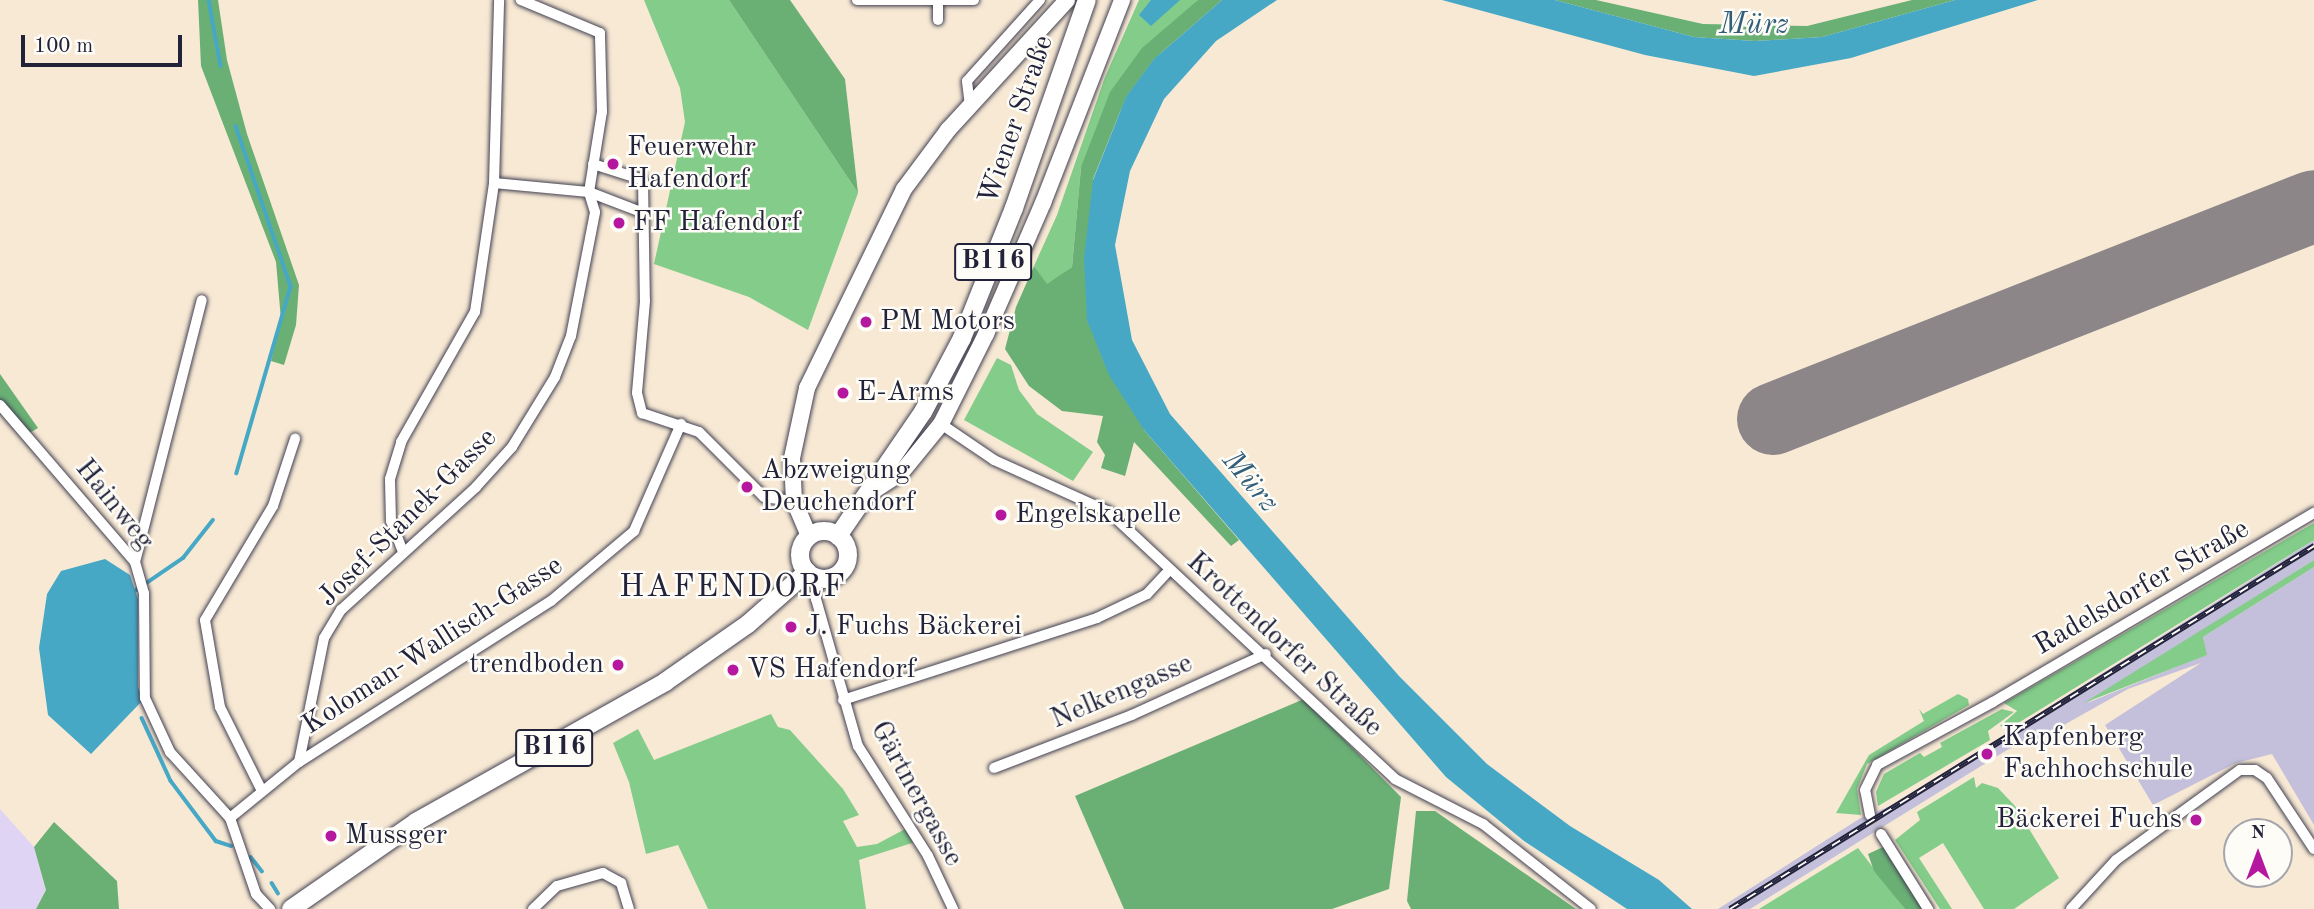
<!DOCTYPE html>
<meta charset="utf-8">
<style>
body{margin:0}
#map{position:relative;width:2314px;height:909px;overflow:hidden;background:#f7e9d4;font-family:"Old Standard TT",serif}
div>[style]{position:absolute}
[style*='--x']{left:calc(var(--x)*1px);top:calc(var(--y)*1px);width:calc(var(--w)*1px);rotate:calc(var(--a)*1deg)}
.built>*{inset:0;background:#e0d4f4}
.industrial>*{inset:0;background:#c4c0db}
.green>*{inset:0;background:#83cc89}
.forest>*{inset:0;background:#6ab075}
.water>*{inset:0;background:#47a8c6}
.stream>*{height:3.5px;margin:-1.75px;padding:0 1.75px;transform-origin:1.75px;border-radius:1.75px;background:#47a8c6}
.runway>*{height:72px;margin:-36px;padding:0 36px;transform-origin:36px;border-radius:36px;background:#8c8688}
.minor-tunnel>*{height:10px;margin-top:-5px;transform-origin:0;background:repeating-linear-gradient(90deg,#ccc1b5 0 10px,transparent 0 15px)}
.roads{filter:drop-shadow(0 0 2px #424052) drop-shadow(0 0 2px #424052)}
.minor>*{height:10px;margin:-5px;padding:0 5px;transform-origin:5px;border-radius:5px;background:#fff}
.secondary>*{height:16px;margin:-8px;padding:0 8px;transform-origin:8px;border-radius:8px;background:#fff}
.primary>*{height:18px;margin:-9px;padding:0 9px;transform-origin:9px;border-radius:9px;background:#fff}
.primary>.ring{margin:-9px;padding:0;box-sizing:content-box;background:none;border:18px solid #fff;border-radius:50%}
.rail>*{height:6px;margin-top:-3px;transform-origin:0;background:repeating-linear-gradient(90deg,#fdfcf7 0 10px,#22223b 0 20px);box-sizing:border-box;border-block:2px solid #22223b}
.dots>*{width:19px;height:19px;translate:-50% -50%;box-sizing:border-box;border:4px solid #fdfcf7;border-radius:50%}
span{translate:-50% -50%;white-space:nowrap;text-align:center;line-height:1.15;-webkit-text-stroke:5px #fdfcf7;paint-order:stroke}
.shield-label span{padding:2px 5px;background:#fdfcf7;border:2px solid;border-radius:5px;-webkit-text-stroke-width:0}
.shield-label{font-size:26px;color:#22223b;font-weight:700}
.street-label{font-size:28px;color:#22223b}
.poi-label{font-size:28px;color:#22223b}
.left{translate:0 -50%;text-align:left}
.right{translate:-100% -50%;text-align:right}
.water-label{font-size:30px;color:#335e7a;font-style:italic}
.quarter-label{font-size:32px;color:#22223b;letter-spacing:2px}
.north{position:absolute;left:2223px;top:818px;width:70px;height:70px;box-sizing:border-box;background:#fdfcf7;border:2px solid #a5a5ac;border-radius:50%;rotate:0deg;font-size:19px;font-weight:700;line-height:28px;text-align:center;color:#22223b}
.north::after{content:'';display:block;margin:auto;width:24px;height:32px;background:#b5179e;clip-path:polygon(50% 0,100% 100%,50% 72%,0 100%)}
.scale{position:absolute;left:21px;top:35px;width:161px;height:32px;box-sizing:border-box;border:4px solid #22223b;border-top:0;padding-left:9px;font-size:21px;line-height:24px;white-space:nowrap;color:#22223b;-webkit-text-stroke:5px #fdfcf7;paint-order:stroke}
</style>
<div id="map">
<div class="built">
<div style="clip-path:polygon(0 809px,34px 847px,46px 890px,36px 909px,0 909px)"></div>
</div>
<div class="industrial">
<div style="clip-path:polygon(2314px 540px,2314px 560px,2087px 703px,2206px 655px,2203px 637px,2314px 567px,2314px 825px,2272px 754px,2236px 763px,2153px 805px,2105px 725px,2201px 663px,2128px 689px,2037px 740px,2034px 737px,2007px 750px,1750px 909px,1718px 909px,1859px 819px,1897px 803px)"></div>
</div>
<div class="green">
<div style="clip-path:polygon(644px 0,729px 0,858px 193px,808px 330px,749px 297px,654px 264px,685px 122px,680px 88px)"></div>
<div style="clip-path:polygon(1139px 0,1198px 0,1081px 167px,1072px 267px,1047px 285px,1034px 266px,1057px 215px,1105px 77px)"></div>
<div style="clip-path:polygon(997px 358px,1011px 365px,1019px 390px,1037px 414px,1093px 452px,1073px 481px,964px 420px)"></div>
<div style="clip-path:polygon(2314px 523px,2314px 540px,2010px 728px,2000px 726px,2017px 711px,2004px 703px)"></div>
<div style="clip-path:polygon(2314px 560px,2314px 567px,2203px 637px,2207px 655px,2084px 703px)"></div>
<div style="clip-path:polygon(1958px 694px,1968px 699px,1969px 705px,1867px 764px,1857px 789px,1861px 815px,1836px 813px,1869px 755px,1924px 721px,1919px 709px,1923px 714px)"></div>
<div style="clip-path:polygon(2002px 709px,2014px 712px,1988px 731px,1990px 740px,1878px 806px,1876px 792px,1884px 774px,1920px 753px,1924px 757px,1942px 747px,1940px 743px)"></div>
<div style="clip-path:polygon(771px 714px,778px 727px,790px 730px,843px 789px,859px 815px,843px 821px,857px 847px,877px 844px,907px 828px,915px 842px,859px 860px,866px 909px,708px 909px,678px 845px,646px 854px,629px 782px,613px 743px,638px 729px,654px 760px)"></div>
<div style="clip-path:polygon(1974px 777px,1976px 788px,1982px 783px,1998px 788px,2015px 806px,2059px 878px,2014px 909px,1984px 909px,1943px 843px,1919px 858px,1952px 909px,1940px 909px,1895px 840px,1920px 820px,1917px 812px)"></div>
<div style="clip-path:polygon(1858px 848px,1905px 909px,1759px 909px)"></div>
</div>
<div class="forest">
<div style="clip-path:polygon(198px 0,218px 0,227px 60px,247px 134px,299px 285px,296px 325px,284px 365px,271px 361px,281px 320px,276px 262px,201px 66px)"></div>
<div style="clip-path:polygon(729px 0,790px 0,845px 79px,858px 193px)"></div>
<div style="clip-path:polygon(1198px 0,1222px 0,1154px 59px,1126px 97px,1093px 179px,1144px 430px,1239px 540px,1231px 546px,1134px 442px,1125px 476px,1101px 468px,1105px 455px,1097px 442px,1103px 416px,1062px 411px,1029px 386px,1005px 349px,1016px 307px,1034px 266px,1047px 284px,1072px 267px,1081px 167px,1110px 92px,1142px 48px)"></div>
<div style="clip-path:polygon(1555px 0,1596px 0,1703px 24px,1807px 26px,1912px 0,1955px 0,1822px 37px,1755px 41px,1694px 37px)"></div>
<div style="clip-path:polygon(0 374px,38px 428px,26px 435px,0 414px)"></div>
<div style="clip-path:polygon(1304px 699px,1401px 797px,1389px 889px,1332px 909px,1124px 909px,1075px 796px)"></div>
<div style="clip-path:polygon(1416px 811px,1435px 811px,1576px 909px,1411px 909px,1407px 901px)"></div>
<div style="clip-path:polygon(54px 822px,117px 881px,119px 909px,36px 909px,46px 890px,34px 847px)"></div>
<div style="clip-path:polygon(1883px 847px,1922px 909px,1905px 909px,1874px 871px,1868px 854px)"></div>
</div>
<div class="water">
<div style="clip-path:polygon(1151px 0,1180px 0,1151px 26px,1139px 15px)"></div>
<div style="clip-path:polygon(1222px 0,1277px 0,1216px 41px,1164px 99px,1130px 171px,1115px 245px,1132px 340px,1170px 414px,1399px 676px,1487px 764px,1570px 826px,1659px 880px,1692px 909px,1627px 909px,1524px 841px,1446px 777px,1144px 430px,1109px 375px,1087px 320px,1084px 258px,1093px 180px,1126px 97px,1154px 59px)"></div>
<div style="clip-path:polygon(1442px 0,1555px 0,1694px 37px,1755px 41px,1822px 37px,1955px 0,2038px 0,1851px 58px,1754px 76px,1645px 55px)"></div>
<div style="clip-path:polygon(105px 559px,130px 575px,138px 599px,138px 687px,143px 700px,91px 754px,48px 715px,39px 648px,47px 594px,61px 571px)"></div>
</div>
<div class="stream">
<div style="--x:209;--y:0;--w:67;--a:79.7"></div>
<div style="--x:236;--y:126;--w:170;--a:71.1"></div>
<div style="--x:291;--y:287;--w:194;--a:106.2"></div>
<div style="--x:132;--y:593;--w:62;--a:-34.5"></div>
<div style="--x:183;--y:558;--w:48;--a:-51.7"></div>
<div style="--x:142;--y:718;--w:69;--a:65.3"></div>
<div style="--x:171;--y:781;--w:75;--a:53.1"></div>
<div style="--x:216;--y:841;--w:16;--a:18"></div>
<div style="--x:251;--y:857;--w:18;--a:52"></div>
<div style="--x:272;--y:883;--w:12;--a:59"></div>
</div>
<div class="runway">
<div style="--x:1773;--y:419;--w:581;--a:-21.49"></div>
</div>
<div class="minor-tunnel">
<div style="--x:1870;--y:815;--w:22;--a:60"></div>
</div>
<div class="roads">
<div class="minor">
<div style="--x:857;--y:0;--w:117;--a:0"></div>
<div style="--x:938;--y:2;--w:18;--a:90"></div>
<div style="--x:970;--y:106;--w:25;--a:-97"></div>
<div style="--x:967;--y:81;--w:109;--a:-48"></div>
<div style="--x:593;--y:164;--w:52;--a:17.7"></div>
<div style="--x:643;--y:180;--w:121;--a:89.1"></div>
<div style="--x:645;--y:301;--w:92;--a:95"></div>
<div style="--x:637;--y:393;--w:21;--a:76"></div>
<div style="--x:642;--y:413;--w:60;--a:18.4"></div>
<div style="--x:699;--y:432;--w:92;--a:45"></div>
<div style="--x:764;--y:497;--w:30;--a:8"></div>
<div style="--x:494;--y:183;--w:95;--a:5.4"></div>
<div style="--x:589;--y:192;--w:56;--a:21"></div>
<div style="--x:0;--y:405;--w:207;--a:49.3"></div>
<div style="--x:135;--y:562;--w:32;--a:74"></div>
<div style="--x:144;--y:593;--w:105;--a:89.5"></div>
<div style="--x:145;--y:698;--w:60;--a:65.2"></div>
<div style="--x:170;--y:752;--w:89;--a:47.7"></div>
<div style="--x:230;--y:818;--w:80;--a:71.1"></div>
<div style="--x:256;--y:894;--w:21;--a:47"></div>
<div style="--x:941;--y:424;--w:64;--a:34.2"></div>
<div style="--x:994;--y:460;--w:126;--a:24.3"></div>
<div style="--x:1109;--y:512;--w:391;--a:43"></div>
<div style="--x:1395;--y:779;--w:99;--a:27.1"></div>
<div style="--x:1483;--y:824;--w:137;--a:38.2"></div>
<div style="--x:403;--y:552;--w:33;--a:-111"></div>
<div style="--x:391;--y:521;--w:42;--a:-91.4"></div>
<div style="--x:390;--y:479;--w:39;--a:-73"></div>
<div style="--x:401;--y:442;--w:150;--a:-60.4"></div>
<div style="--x:475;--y:312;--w:130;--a:-81.6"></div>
<div style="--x:494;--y:183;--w:183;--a:-88.4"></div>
<div style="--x:135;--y:562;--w:270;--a:-75.7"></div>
<div style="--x:817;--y:578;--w:21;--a:93"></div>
<div style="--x:816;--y:599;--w:153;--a:74.1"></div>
<div style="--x:858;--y:746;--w:130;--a:57.5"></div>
<div style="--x:928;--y:856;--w:59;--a:64.7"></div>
<div style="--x:843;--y:700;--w:267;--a:-17.9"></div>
<div style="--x:1097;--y:618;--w:55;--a:-25.6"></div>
<div style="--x:1147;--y:594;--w:33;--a:-47"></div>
<div style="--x:299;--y:762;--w:126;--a:-78.6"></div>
<div style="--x:324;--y:638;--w:33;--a:-59"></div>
<div style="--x:341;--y:610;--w:183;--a:-42.3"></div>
<div style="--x:476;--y:487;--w:54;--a:-48"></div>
<div style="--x:512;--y:447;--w:82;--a:-58.4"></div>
<div style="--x:555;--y:377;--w:44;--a:-68.7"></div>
<div style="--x:571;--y:336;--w:126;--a:-79"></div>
<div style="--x:595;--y:212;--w:21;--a:-107"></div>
<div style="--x:589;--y:192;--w:81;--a:-80.8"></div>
<div style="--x:602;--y:112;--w:79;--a:-91.5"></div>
<div style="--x:600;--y:33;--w:86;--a:-157.3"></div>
<div style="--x:994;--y:768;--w:148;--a:-21"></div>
<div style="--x:1132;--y:715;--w:147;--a:-24.5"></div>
<div style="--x:261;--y:789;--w:92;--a:-116.6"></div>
<div style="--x:220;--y:707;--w:88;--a:-99.8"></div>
<div style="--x:205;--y:620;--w:133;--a:-59.2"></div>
<div style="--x:273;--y:506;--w:71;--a:-71.8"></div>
<div style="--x:1870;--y:815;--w:25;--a:-101"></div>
<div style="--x:1865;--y:790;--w:28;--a:-64"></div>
<div style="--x:1877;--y:765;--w:132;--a:-28.5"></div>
<div style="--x:1993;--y:702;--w:373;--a:-30.5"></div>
<div style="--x:230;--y:818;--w:89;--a:-39.1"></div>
<div style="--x:299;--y:762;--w:299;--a:-32.6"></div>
<div style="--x:551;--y:601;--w:109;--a:-40.1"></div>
<div style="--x:634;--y:531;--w:117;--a:-66.3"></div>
<div style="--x:1881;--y:834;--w:89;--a:57.9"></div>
<div style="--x:533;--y:909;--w:33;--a:-44"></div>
<div style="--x:557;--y:886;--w:48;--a:-15.8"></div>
<div style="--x:603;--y:873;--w:21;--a:29"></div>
<div style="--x:621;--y:883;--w:27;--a:73"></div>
<div style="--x:2071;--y:909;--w:67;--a:-47.4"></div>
<div style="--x:2116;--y:860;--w:153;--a:-36"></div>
<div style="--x:2240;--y:770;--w:15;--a:0"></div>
<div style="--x:2255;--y:770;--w:14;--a:34"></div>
<div style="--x:2267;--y:778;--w:85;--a:56.5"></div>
</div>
<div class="secondary">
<div style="--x:870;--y:493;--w:37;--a:-33"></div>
<div style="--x:901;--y:473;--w:63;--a:-50.8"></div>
<div style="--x:941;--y:424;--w:101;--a:-63.4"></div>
<div style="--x:986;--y:334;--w:143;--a:-66.5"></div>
<div style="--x:1043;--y:203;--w:218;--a:-68.7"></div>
<div style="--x:809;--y:536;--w:38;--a:-113"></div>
<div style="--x:794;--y:501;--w:43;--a:-92.7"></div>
<div style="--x:792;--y:458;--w:72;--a:-77.9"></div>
<div style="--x:807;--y:388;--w:221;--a:-64"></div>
<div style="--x:904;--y:189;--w:74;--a:-53.3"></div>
<div style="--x:948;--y:130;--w:176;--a:-47.5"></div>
</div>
<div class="primary">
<div class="ring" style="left:800px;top:531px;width:30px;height:30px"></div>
<div style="--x:838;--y:536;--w:150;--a:-55.6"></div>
<div style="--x:923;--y:412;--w:84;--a:-62.2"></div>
<div style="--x:962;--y:338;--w:140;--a:-68.2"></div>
<div style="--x:1014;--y:208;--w:220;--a:-70.7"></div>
<div style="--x:291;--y:909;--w:152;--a:-34.8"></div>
<div style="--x:416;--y:822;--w:286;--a:-29.3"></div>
<div style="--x:665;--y:682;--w:101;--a:-34.9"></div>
<div style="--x:748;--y:624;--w:79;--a:-41.4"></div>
</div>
</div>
<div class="rail">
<div style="--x:1730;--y:909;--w:688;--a:-31.86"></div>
</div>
<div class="dots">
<div style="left:613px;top:164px;background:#b5179e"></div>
<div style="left:619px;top:223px;background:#b5179e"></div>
<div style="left:866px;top:322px;background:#b5179e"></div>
<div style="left:843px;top:393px;background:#b5179e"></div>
<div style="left:747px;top:487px;background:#b5179e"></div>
<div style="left:1001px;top:515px;background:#b5179e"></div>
<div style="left:791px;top:627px;background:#b5179e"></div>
<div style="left:618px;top:665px;background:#b5179e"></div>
<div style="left:733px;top:670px;background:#b5179e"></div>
<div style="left:1987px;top:754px;background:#b5179e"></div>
<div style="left:2196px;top:820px;background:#b5179e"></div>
<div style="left:331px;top:836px;background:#b5179e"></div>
</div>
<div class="shield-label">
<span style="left:993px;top:262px">B116</span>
<span style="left:554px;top:748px">B116</span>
</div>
<div class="street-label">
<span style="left:1017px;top:120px;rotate:-71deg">Wiener Straße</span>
<span style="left:114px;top:505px;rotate:51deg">Hainweg</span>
<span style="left:408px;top:518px;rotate:-45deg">Josef-Stanek-Gasse</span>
<span style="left:2142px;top:588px;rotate:-30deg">Radelsdorfer Straße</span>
<span style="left:1284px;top:645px;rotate:43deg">Krottendorfer Straße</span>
<span style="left:433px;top:646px;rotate:-33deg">Koloman-Wallisch-Gasse</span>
<span style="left:1122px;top:692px;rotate:-23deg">Nelkengasse</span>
<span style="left:916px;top:794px;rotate:61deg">Gärtnergasse</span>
</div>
<div class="poi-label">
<span class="left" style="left:627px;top:164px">Feuerwehr<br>Hafendorf</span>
<span class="left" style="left:633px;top:223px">FF Hafendorf</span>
<span class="left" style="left:880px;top:322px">PM Motors</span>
<span class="left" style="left:857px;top:393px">E-Arms</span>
<span class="left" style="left:761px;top:487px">Abzweigung<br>Deuchendorf</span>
<span class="left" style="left:1015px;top:515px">Engelskapelle</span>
<span class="left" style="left:805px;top:627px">J. Fuchs Bäckerei</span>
<span class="right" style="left:604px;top:665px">trendboden</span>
<span class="left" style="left:747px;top:670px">VS Hafendorf</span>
<span class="left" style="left:2003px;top:754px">Kapfenberg<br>Fachhochschule</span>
<span class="right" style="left:2182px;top:820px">Bäckerei Fuchs</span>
<span class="left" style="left:345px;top:836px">Mussger</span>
</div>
<div class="water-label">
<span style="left:1754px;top:25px">Mürz</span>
<span style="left:1250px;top:482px;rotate:50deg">Mürz</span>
</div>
<div class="quarter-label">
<span style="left:733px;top:588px">HAFENDORF</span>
</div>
<div class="north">N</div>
<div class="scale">100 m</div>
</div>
